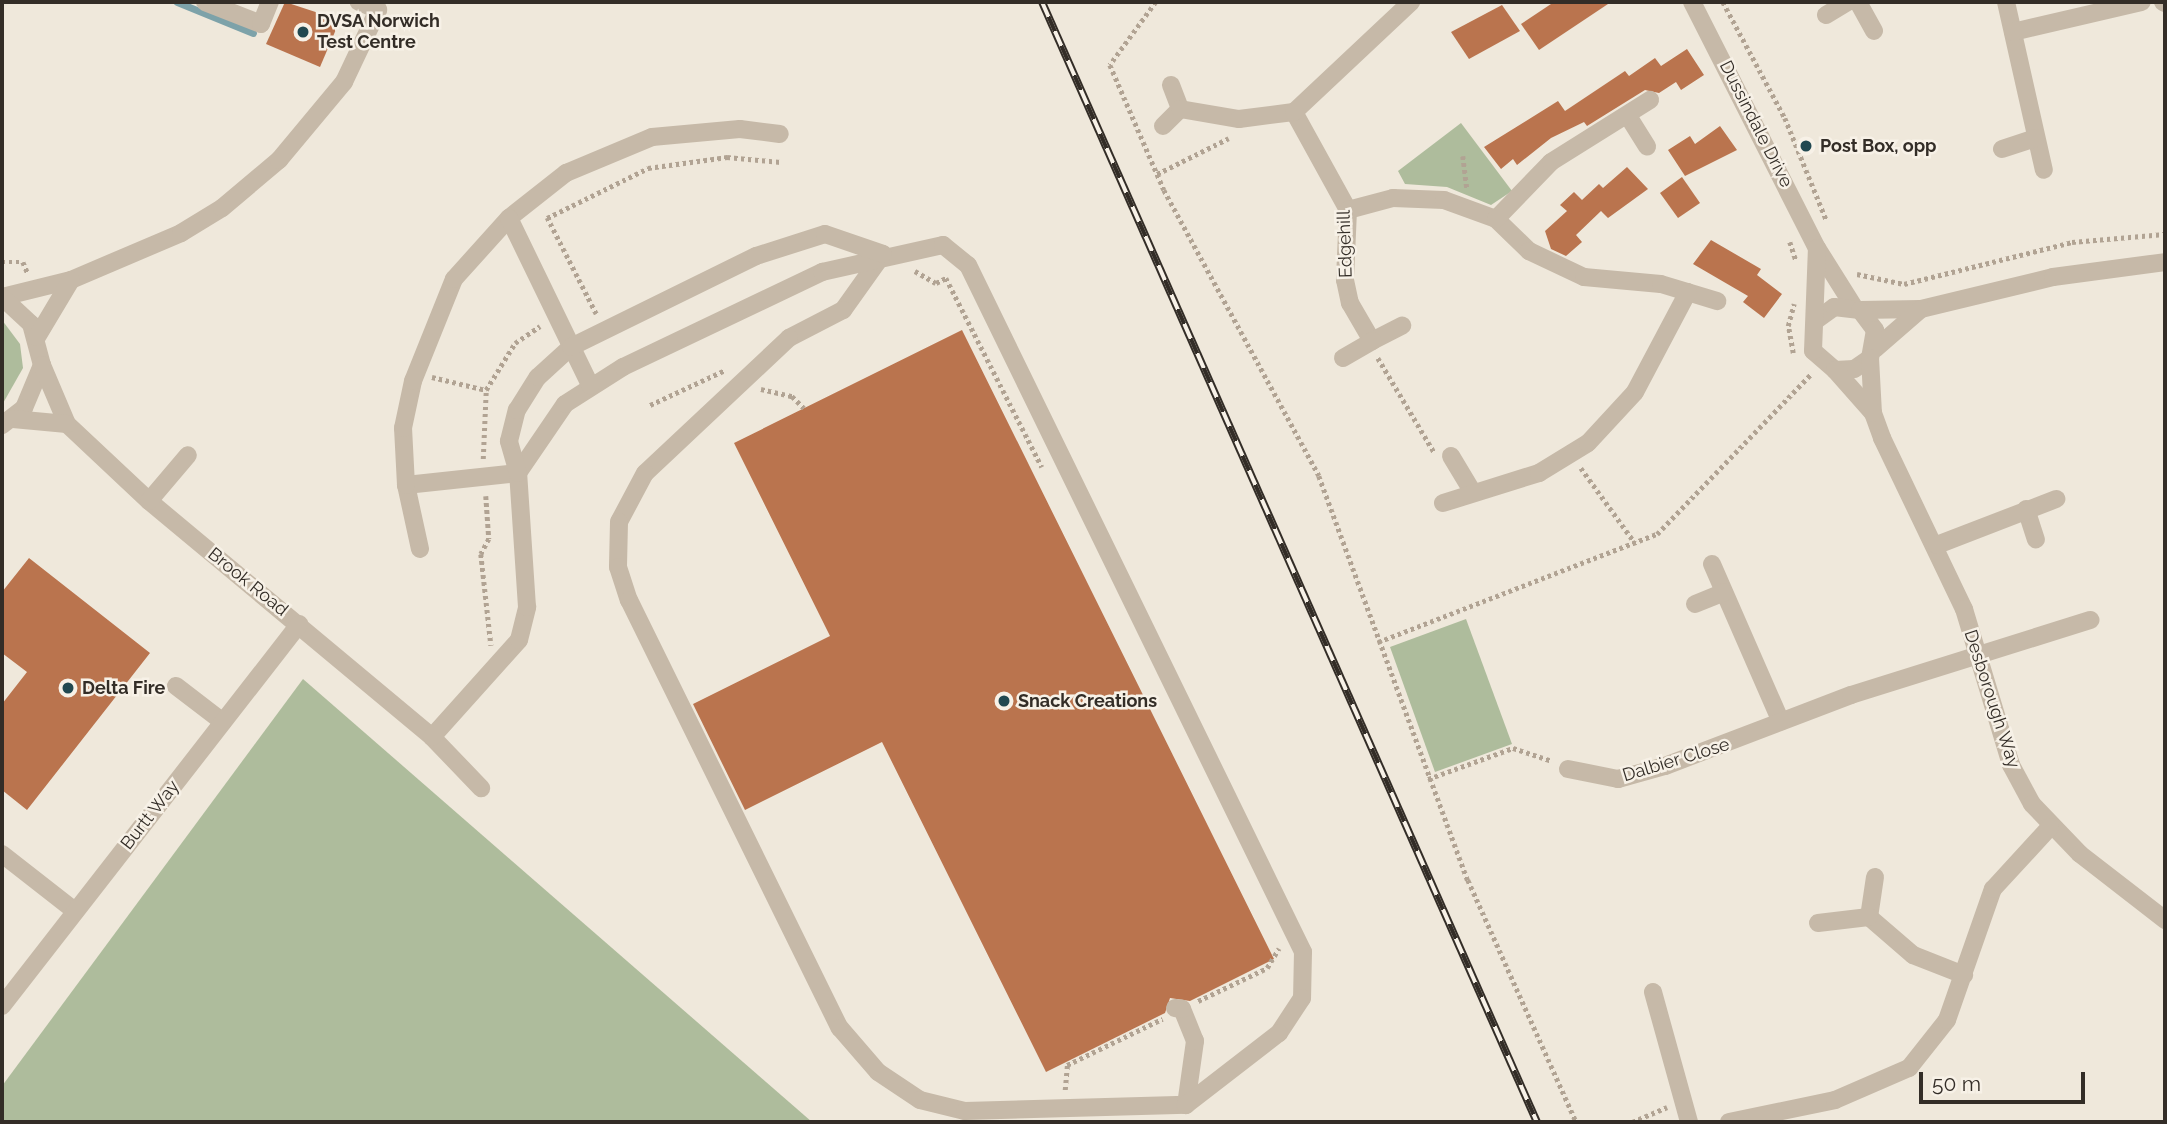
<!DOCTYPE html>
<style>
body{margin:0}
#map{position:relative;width:2167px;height:1124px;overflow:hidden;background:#efe8db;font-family:Raleway,sans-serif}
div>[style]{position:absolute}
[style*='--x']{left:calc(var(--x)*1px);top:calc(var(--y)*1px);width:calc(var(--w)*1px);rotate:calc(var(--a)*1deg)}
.green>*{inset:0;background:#aebc9c}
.stream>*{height:7px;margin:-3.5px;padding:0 3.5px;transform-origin:3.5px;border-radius:3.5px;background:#7da2a9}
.building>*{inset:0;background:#ba744e}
.path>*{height:4.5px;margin-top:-2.25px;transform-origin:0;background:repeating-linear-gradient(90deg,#b1a393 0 3.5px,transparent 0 7px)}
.minor>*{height:18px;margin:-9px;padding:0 9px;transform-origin:9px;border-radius:9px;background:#c6b9a8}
.rail>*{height:8px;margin-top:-4px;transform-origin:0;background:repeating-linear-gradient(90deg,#f7f1e7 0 16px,#332d27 0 32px);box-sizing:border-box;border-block:2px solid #332d27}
.dots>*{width:19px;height:19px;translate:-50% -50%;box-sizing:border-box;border:4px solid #f7f1e7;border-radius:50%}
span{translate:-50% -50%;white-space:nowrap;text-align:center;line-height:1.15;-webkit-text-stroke:5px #f7f1e7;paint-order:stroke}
.poi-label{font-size:18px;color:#332d27;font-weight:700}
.left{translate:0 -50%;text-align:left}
.street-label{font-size:18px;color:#332d27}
.frame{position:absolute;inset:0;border:4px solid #332d27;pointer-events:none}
.scale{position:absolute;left:1919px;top:1072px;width:166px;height:32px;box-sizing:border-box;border:4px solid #332d27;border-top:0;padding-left:9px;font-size:21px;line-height:24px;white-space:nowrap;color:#332d27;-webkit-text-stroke:5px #f7f1e7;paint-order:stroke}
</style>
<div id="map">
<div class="green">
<div style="clip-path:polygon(1461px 123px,1512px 191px,1491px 205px,1447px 187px,1405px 184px,1398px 171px)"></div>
<div style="clip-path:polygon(2px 320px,20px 344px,23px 368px,2px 405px)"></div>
<div style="clip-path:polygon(1466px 619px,1512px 744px,1435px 772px,1390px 647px)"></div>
<div style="clip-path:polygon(303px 679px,812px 1122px,2px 1122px,2px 1086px)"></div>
</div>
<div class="stream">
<div style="--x:177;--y:2;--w:82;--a:22.2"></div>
</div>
<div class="building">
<div style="clip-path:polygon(285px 2px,340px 20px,320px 67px,266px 44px)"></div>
<div style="clip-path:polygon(1554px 2px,1611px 2px,1539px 50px,1521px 24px)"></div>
<div style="clip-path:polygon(1502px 5px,1520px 31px,1469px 59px,1451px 32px)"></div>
<div style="clip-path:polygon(1687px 49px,1704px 75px,1681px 90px,1676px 82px,1659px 93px,1645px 90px,1587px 126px,1584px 122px,1551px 138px,1517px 165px,1513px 159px,1501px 169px,1484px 147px,1558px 101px,1565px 111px,1625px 71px,1629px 76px,1655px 58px,1661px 66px)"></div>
<div style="clip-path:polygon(1720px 126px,1737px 150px,1685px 176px,1668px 150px,1690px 136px,1695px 144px)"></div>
<div style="clip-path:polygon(1627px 167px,1648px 189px,1608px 218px,1601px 211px,1576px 235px,1582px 242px,1566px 256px,1551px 249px,1545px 231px,1567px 211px,1560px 205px,1574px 192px,1582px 200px,1599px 184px,1603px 188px)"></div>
<div style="clip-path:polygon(1682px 177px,1700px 203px,1678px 218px,1660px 193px)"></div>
<div style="clip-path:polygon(1711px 240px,1761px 269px,1757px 275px,1782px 294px,1764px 318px,1743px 302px,1748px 296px,1693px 264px)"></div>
<div style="clip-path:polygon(962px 330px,1274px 959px,1190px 1001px,1170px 998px,1165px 1013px,1046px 1072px,882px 742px,745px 810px,693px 704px,830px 636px,734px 443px)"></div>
<div style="clip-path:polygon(29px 558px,150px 653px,27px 810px,2px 790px,2px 704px,27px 672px,2px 653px,2px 592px)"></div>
</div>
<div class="path">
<div style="--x:1156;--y:2;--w:78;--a:126.1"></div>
<div style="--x:1110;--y:65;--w:136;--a:66.6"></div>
<div style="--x:1164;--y:190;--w:325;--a:61.5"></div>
<div style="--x:1319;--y:476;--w:431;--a:69.8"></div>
<div style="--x:1468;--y:880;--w:265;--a:65.9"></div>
<div style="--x:1723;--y:2;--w:132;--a:61.9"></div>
<div style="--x:1785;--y:118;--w:109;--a:67.9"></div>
<div style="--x:1463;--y:156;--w:33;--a:83"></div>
<div style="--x:1157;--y:174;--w:80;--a:-26.6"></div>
<div style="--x:1790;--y:242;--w:20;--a:72"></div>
<div style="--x:2;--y:262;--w:21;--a:0"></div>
<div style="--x:23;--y:262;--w:13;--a:67"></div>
<div style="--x:915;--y:271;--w:24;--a:30"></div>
<div style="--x:936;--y:283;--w:11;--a:-27"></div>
<div style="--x:946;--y:278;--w:212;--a:63.1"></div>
<div style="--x:1857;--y:274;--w:48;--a:12"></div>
<div style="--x:1904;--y:284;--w:173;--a:-14"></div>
<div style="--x:2072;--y:242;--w:93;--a:-4.9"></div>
<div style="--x:596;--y:314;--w:108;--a:-117"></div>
<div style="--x:547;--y:218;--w:113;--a:-26.3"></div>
<div style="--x:648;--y:168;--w:80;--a:-7.9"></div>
<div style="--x:727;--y:157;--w:54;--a:5.3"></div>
<div style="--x:1793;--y:353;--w:27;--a:-100"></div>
<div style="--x:1788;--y:326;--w:23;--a:-75"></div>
<div style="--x:1378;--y:358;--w:109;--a:59.2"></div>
<div style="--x:432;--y:377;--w:56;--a:13.5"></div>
<div style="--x:761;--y:389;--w:32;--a:13"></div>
<div style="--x:792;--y:396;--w:17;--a:45"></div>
<div style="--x:650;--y:405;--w:83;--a:-25"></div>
<div style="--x:483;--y:459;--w:69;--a:-87.5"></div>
<div style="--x:486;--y:390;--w:55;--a:-58.3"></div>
<div style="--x:515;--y:343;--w:30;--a:-34"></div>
<div style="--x:1581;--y:468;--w:92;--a:54.2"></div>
<div style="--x:486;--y:496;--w:43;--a:86"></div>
<div style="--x:489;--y:539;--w:17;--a:118"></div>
<div style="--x:481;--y:554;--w:92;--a:83.7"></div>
<div style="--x:1378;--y:642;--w:299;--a:-21.2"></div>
<div style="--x:1657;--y:534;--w:221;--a:-46.1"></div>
<div style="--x:1428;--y:779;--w:90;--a:-20"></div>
<div style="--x:1513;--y:748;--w:41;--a:18.4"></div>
<div style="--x:1198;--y:1001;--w:76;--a:-25.6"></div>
<div style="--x:1267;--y:968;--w:23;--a:-59"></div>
<div style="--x:1065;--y:1090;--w:25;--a:-85"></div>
<div style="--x:1067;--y:1065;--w:106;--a:-25.8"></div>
<div style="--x:1632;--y:1122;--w:38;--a:-23"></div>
</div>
<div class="minor">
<div style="--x:205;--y:2;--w:60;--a:21.4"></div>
<div style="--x:261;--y:24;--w:24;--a:-68"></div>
<div style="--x:1692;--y:2;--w:276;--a:63.1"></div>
<div style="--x:1817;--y:248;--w:70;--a:57.9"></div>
<div style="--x:1858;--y:2;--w:33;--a:61"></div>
<div style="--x:2006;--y:2;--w:172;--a:77.3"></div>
<div style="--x:2163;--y:2;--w:2;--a:27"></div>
<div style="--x:1826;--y:15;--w:26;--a:-31"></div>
<div style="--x:2013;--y:32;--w:132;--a:-13.1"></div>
<div style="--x:1171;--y:85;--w:26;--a:69"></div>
<div style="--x:1294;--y:112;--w:112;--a:61.1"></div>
<div style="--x:1348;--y:210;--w:70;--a:92.5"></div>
<div style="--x:1345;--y:280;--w:24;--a:78"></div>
<div style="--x:1350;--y:303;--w:44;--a:59.9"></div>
<div style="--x:1372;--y:341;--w:34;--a:-27"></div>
<div style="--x:1628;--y:116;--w:36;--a:58"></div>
<div style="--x:1163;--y:126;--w:24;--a:-45"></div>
<div style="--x:1180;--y:109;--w:60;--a:9.6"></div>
<div style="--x:1239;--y:119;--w:55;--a:-7.3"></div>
<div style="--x:1294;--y:112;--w:161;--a:-43.2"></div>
<div style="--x:2002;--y:149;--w:35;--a:-18"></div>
<div style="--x:1348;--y:210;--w:47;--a:-14.9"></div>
<div style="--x:1393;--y:198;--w:51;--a:2.2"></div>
<div style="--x:1444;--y:200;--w:55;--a:20.1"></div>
<div style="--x:1496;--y:219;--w:46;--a:44.1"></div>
<div style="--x:1529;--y:251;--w:61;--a:25.3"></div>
<div style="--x:1584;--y:277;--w:77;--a:5.2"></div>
<div style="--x:1661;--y:284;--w:59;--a:16.9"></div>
<div style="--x:509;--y:218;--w:73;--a:-38.3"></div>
<div style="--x:566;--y:173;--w:93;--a:-22.7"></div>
<div style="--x:652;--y:137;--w:88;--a:-5.2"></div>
<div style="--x:740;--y:129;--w:40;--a:7.1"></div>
<div style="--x:1496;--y:219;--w:79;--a:-46"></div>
<div style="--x:1551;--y:162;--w:117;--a:-32.1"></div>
<div style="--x:883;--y:254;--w:69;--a:125.5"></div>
<div style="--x:843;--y:310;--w:61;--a:152.6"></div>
<div style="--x:789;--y:338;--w:197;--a:136.8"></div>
<div style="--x:645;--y:473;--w:55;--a:118"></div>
<div style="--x:619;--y:522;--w:45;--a:91.3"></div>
<div style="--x:618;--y:567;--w:35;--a:72"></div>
<div style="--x:629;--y:600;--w:477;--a:63.8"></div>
<div style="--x:840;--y:1028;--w:58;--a:49.2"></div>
<div style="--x:878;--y:1072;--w:50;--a:33.7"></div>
<div style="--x:920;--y:1100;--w:46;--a:13.7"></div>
<div style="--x:965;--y:1111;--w:221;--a:-1.6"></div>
<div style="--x:1186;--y:1105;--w:65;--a:-82"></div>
<div style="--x:1195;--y:1041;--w:35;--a:-112"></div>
<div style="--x:1182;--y:1009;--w:7;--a:-172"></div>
<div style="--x:2;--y:297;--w:71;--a:-13.8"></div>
<div style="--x:71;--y:280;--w:120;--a:-23.1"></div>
<div style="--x:181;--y:233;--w:48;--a:-31.4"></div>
<div style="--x:222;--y:208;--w:75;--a:-40.1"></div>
<div style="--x:279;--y:160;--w:102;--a:-50.2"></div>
<div style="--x:344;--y:82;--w:80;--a:-64.7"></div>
<div style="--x:378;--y:10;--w:21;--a:-157"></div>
<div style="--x:2;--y:297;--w:40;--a:43"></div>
<div style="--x:31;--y:324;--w:42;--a:75"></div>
<div style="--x:42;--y:365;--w:47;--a:112.7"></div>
<div style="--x:24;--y:408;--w:28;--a:142"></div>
<div style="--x:1860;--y:310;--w:61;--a:-0.9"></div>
<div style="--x:1921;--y:309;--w:136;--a:-13.6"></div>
<div style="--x:2053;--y:277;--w:113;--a:-7.6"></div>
<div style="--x:1815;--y:321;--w:24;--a:-36"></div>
<div style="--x:1834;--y:307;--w:26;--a:7"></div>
<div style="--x:1860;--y:310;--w:25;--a:53"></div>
<div style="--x:1875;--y:330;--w:28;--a:100"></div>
<div style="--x:1870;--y:358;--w:19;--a:145"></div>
<div style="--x:1854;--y:369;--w:19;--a:177"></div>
<div style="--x:1835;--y:370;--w:29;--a:-139"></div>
<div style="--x:1813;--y:351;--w:103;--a:-87.8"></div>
<div style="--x:37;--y:337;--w:66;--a:-59.2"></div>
<div style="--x:1875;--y:349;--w:61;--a:-41"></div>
<div style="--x:1343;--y:358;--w:34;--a:-30"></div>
<div style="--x:1870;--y:358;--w:55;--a:86.9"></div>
<div style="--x:1873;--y:413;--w:27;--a:70"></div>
<div style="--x:1882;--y:438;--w:190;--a:64.4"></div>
<div style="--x:1964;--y:609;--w:163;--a:73.2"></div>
<div style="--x:2011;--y:765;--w:44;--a:61.7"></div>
<div style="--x:2032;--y:804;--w:69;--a:46.2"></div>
<div style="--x:2080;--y:854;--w:108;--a:37.8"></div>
<div style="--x:42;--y:365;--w:64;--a:67"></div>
<div style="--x:67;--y:424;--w:112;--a:43.2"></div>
<div style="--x:149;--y:501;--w:368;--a:39.8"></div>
<div style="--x:432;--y:737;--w:71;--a:46.1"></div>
<div style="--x:1835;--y:370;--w:57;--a:48.5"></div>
<div style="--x:13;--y:419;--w:54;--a:5.3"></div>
<div style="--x:1451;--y:456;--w:41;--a:59"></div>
<div style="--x:406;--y:485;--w:113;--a:-6.1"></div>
<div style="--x:518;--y:473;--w:83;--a:-55.7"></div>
<div style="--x:565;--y:404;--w:69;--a:-32.5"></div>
<div style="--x:623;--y:367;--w:221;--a:-25.5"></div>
<div style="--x:822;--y:272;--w:124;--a:-12.6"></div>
<div style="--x:943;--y:245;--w:32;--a:39"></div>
<div style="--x:968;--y:265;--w:764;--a:64"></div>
<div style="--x:1303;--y:952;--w:46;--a:91.2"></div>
<div style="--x:1302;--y:998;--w:42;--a:123.3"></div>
<div style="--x:1279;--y:1033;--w:118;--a:142.3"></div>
<div style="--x:149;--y:501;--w:60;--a:-49.7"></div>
<div style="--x:1443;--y:503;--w:101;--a:-17.4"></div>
<div style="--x:1539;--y:473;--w:57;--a:-31.5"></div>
<div style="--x:1588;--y:443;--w:69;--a:-47.3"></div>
<div style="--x:1635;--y:392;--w:113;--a:-62.1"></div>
<div style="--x:2026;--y:509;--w:32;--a:72"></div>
<div style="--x:1937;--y:545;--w:128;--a:-21.1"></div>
<div style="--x:420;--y:549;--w:66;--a:-102.3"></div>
<div style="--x:406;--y:485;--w:57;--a:-93"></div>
<div style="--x:403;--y:428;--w:48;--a:-78"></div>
<div style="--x:413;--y:381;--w:110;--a:-68.1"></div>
<div style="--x:454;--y:279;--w:82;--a:-48"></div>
<div style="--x:509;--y:218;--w:186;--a:64.1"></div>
<div style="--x:1712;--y:564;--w:172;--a:66.4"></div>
<div style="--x:1695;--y:604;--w:31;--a:-22"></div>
<div style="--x:176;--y:686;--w:59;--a:37.5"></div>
<div style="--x:432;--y:737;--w:130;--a:-48.1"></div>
<div style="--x:519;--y:640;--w:34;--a:-76"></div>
<div style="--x:527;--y:607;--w:134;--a:-93.8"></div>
<div style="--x:518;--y:473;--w:33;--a:-106"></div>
<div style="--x:509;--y:441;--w:32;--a:-76"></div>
<div style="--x:517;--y:410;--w:39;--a:-58"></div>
<div style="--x:538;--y:377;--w:45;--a:-42.3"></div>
<div style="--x:571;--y:347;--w:206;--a:-26.2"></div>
<div style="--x:756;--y:256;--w:72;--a:-17.7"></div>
<div style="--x:825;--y:234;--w:61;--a:19"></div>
<div style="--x:1568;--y:769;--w:51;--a:11.3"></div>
<div style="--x:1618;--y:779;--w:49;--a:-15.5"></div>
<div style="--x:1665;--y:766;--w:199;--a:-20.9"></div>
<div style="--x:1851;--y:695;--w:251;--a:-17.4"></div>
<div style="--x:2;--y:854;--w:93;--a:38"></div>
<div style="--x:1875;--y:877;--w:40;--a:98.5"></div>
<div style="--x:1869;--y:917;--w:58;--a:40.8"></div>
<div style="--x:1913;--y:955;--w:55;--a:21.4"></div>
<div style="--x:1818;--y:923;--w:51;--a:-6.7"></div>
<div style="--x:1653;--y:992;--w:135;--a:74.5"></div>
<div style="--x:2;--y:1006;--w:484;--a:-52.1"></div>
<div style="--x:1729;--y:1122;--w:108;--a:-11.7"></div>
<div style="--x:1835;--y:1100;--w:81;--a:-23.4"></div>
<div style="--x:1909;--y:1068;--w:61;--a:-51.6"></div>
<div style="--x:1947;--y:1020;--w:139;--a:-70.7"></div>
<div style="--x:1993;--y:889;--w:84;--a:-47.4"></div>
</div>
<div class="rail">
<div style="--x:1042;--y:2;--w:1225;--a:66.16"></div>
</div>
<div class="dots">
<div style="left:303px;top:32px;background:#214850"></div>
<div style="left:1806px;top:146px;background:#214850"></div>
<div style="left:68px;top:688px;background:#214850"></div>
<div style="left:1004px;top:701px;background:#214850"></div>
</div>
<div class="poi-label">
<span class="left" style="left:317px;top:32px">DVSA Norwich<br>Test Centre</span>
<span class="left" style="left:1820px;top:146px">Post Box, opp</span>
<span class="left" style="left:82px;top:688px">Delta Fire</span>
<span class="left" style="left:1018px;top:701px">Snack Creations</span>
</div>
<div class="street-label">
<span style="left:1756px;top:124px;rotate:63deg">Dussindale Drive</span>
<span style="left:1345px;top:244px;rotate:-92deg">Edgehill</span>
<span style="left:248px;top:582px;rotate:39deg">Brook Road</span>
<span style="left:1992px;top:699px;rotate:72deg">Desborough Way</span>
<span style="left:1676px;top:760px;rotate:-17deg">Dalbier Close</span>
<span style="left:150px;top:815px;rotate:-52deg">Burtt Way</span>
</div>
<div class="frame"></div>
<div class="scale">50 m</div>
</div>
